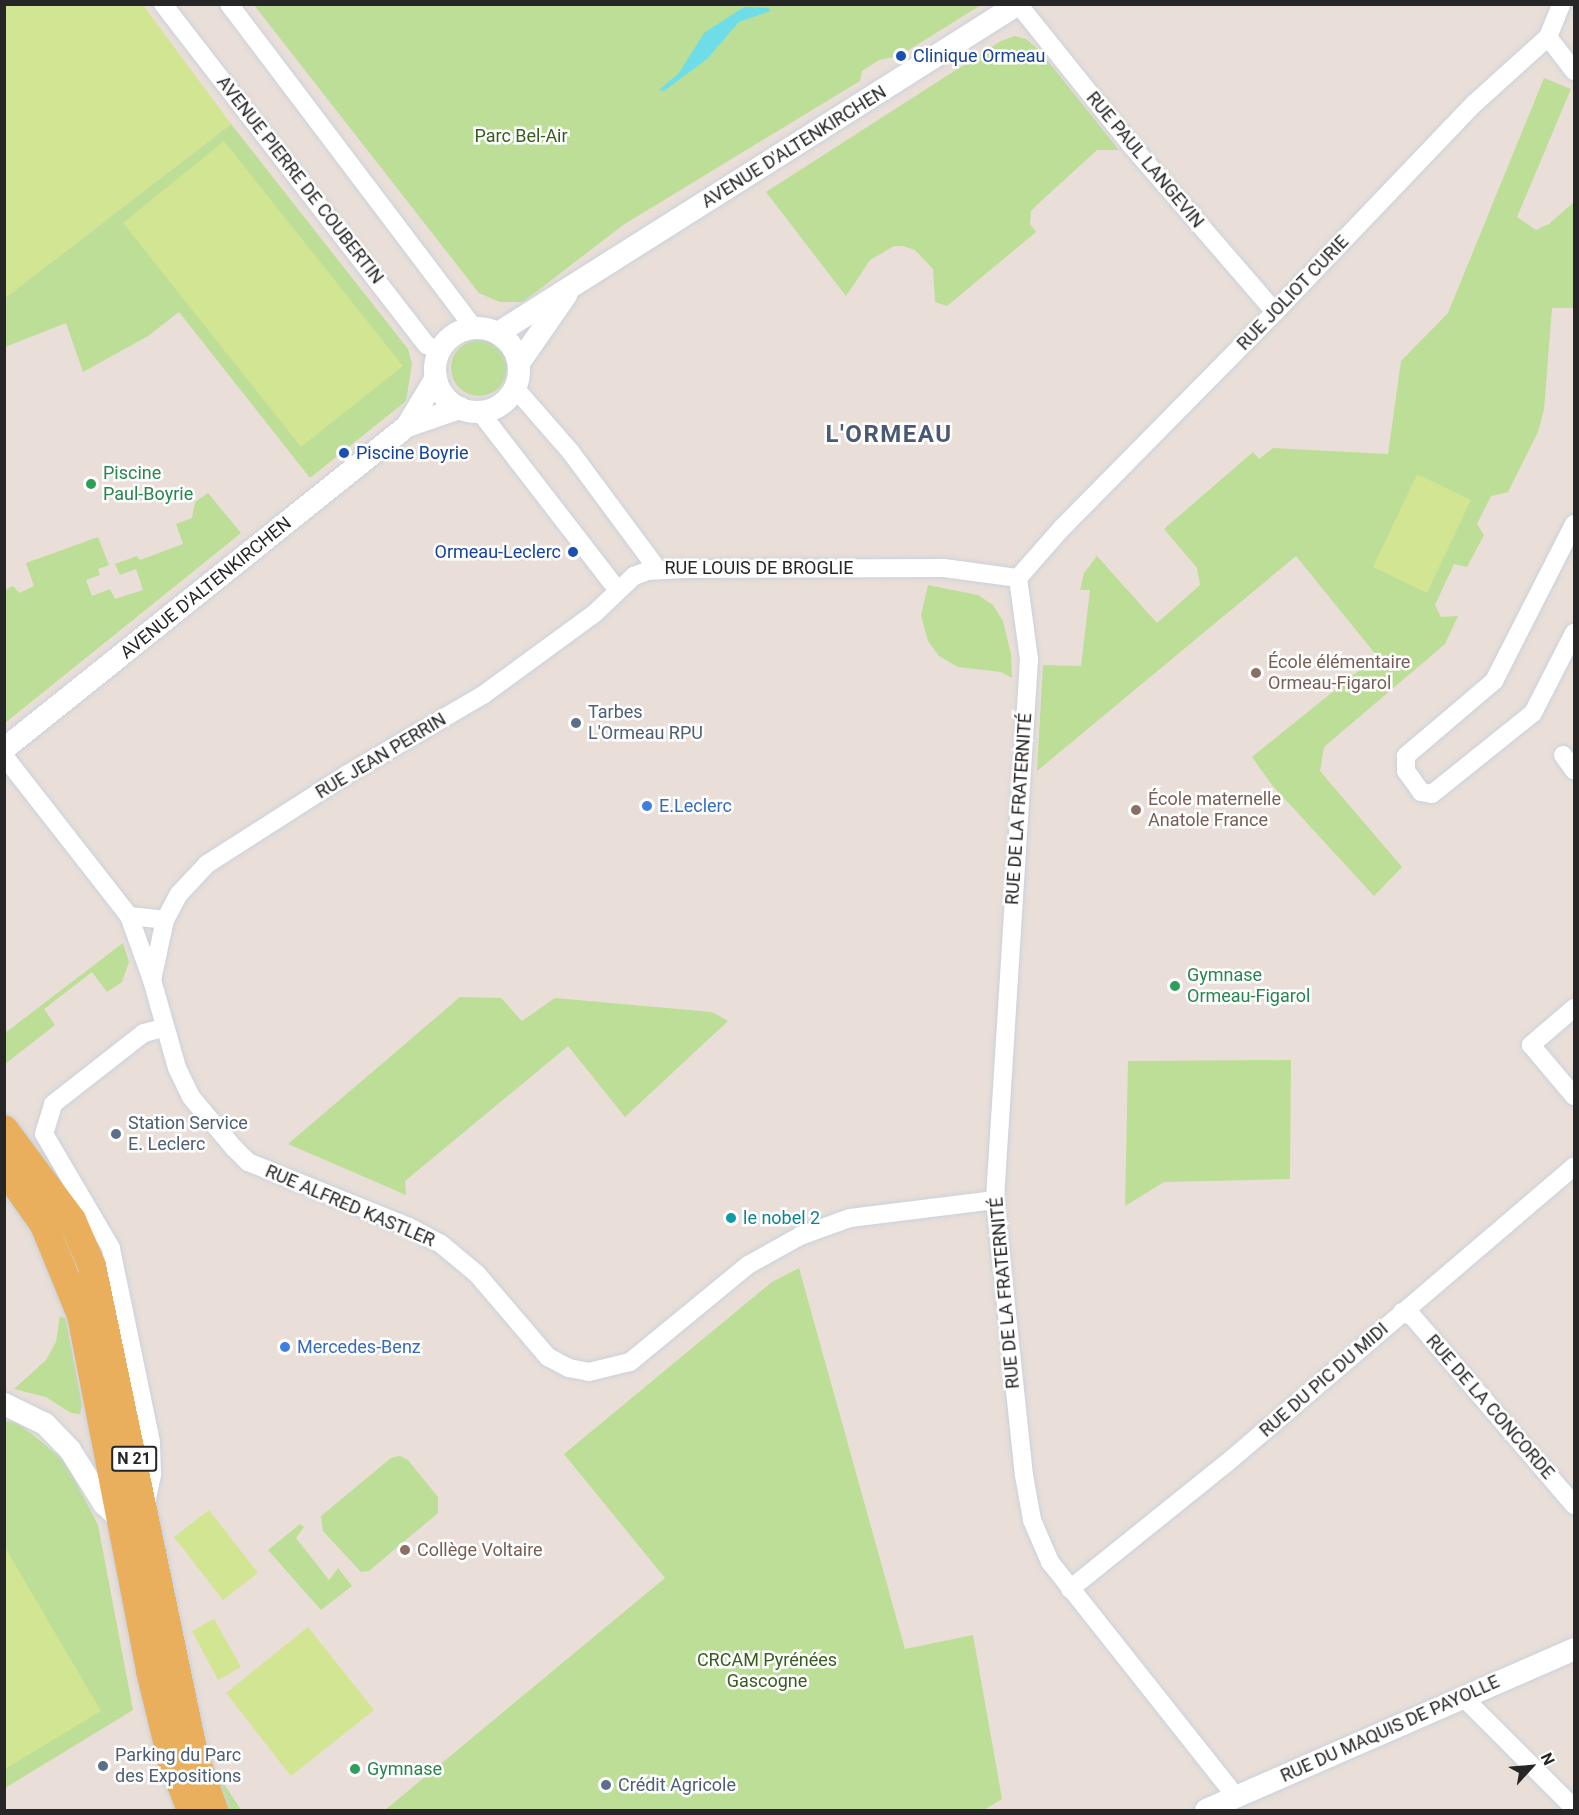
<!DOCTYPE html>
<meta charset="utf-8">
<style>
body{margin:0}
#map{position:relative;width:1579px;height:1815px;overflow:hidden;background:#e9dfd8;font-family:Roboto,sans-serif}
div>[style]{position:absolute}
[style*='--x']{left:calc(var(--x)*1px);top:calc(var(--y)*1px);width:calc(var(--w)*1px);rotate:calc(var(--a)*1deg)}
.green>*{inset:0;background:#bcde96}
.round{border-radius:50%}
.pitch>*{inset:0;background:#d1e592}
.water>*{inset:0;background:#6fdde7}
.roads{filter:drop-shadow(0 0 2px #cbd1db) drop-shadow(0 0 2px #cbd1db)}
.minor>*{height:18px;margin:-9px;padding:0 9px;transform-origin:9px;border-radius:9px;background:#fff}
.tertiary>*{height:22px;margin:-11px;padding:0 11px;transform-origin:11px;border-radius:11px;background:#fff}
.tertiary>.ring{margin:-11px;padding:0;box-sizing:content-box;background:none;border:22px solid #fff;border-radius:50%}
.primary>*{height:28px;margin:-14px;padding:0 14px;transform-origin:14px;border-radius:14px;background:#e9af5d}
.dots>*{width:16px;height:16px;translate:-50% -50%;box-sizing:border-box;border:3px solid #fff;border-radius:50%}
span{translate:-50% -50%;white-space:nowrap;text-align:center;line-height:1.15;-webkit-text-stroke:5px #fff;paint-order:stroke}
.shield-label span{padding:2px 4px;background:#fff;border:2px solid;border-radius:4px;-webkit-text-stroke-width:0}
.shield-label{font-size:16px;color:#262626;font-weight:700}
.transit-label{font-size:18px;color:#164399}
.left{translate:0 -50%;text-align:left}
.right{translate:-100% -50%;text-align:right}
.park-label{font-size:18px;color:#365e1c}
.street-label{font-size:18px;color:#262626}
.leisure-label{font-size:18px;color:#27864d}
.education-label{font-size:18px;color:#785e54}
.service-label{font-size:18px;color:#4e5e75}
.shop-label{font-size:18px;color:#366cbe}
.culture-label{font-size:18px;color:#0d838f}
.district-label{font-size:24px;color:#4a5974;font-weight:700;letter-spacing:1.5px}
.frame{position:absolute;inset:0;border:6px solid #262626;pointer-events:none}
.north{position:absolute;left:1501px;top:1737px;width:60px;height:60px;-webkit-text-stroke:4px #fff;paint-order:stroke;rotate:64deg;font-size:16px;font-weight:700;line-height:24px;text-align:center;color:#262626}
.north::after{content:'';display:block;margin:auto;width:21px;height:27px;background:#262626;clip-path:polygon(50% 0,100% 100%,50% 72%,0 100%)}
</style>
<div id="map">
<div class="green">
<div style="clip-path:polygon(254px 5px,981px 5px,899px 56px,879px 60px,862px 71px,860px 81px,623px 225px,523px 302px,500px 302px,479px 293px)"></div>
<div style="clip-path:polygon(1015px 36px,1026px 39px,1039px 50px,1119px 150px,1097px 150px,1038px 204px,1031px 211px,1030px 224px,1036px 232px,947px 306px,935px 302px,933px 269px,915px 250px,903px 246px,894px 246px,870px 260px,846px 296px,766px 192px,1001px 41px)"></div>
<div style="clip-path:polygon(1544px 78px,1571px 89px,1517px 217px,1536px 230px,1549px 224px,1574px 202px,1574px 308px,1552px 308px,1544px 410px,1538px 432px,1508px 492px,1491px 496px,1477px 524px,1484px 535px,1467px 567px,1454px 564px,1435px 605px,1441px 617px,1458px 616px,1445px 644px,1324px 747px,1320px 771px,1402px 867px,1374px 896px,1272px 785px,1252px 757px,1377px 656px,1296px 556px,1037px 771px,1043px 665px,1081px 666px,1090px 590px,1080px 590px,1084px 573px,1097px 556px,1157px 623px,1200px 585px,1197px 568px,1164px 529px,1253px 452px,1259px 459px,1273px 448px,1388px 454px,1401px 361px,1448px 313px)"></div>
<div style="clip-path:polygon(231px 124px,408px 349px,412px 364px,406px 401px,310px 478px,179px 312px,148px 336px,83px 372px,66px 323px,5px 347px,5px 298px)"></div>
<div class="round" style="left:451px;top:340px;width:56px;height:56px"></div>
<div style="clip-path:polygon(208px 493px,241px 533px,5px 723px,5px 590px,13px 586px,19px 593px,34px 586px,26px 563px,98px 537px,109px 565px,98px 569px,100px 575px,86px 580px,92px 596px,110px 589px,115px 599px,143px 590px,136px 569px,120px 575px,115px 564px,137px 556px,140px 560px,183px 544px,176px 524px,192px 518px,195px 502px)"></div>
<div style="clip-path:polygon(928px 585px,978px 595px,993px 605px,1003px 621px,1011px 654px,1012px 678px,1001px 672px,958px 667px,939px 656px,928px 641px,921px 615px)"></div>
<div style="clip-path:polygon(123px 943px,129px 962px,122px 982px,107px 992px,92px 972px,44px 1009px,55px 1025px,5px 1064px,5px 1033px)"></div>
<div style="clip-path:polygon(460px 997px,501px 998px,522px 1021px,555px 998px,712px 1012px,728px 1021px,625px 1117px,568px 1046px,405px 1181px,406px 1195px,288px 1144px)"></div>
<div style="clip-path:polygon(1291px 1060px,1290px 1179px,1164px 1182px,1125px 1206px,1128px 1061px)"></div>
<div style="clip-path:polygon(799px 1268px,905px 1649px,973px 1635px,1002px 1799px,984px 1810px,385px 1810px,665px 1578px,564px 1454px,772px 1282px)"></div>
<div style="clip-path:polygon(60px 1316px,66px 1319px,82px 1405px,80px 1414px,71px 1413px,46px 1397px,14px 1389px,46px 1360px,56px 1342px)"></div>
<div style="clip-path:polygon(5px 1421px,17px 1422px,65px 1461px,98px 1525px,133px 1710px,5px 1788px)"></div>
<div style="clip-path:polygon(400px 1456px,408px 1460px,438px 1497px,438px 1513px,369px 1571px,361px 1572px,323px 1531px,321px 1516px,391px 1458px)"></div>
<div style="clip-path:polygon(300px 1524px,304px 1527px,296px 1538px,329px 1580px,338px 1568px,352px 1586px,321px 1610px,268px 1550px)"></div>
<div style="clip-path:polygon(213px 1766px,224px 1784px,241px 1810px,225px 1810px)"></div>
</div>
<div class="pitch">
<div style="clip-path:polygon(5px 4px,143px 5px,231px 124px,5px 298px)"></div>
<div style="clip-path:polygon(224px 141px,403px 366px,301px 447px,123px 223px)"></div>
<div style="clip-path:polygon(1417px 474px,1471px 500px,1427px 593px,1373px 567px)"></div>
<div style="clip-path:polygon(209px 1510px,258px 1573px,223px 1600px,174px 1537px)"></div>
<div style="clip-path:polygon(6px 1549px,101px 1711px,5px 1769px,4px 1550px)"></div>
<div style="clip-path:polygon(214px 1619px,241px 1667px,218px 1680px,192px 1631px)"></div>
<div style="clip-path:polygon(308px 1627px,374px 1710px,291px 1776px,226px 1693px)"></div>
</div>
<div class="water">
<div style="clip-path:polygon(744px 7px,769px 8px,770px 11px,739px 22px,707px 59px,664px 91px,659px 90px,679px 73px,704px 33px)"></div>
</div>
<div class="roads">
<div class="minor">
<div style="--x:163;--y:4;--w:431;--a:52.3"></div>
<div style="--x:427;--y:345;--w:14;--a:30"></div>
<div style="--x:229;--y:4;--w:406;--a:52.9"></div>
<div style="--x:1018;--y:4;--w:179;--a:51.3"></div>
<div style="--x:1130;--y:144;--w:222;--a:49.2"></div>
<div style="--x:1548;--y:37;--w:43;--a:52.6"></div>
<div style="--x:515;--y:388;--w:84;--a:48.9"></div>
<div style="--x:570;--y:451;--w:148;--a:53.5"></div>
<div style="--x:480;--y:412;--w:224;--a:52.3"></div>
<div style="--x:1574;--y:524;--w:176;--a:117"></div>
<div style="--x:1494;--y:681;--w:116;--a:139.6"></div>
<div style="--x:1406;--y:756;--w:15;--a:90"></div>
<div style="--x:1406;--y:771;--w:26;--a:54"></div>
<div style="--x:1421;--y:792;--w:11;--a:10"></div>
<div style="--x:1432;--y:794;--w:129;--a:-38.7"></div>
<div style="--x:1533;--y:713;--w:90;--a:-62.9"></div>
<div style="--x:1018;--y:578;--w:82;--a:82.3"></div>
<div style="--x:1029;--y:659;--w:542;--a:93.6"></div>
<div style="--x:995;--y:1200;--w:277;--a:84"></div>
<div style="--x:1024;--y:1475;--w:46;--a:79.9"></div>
<div style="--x:1032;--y:1520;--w:46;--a:66.8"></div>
<div style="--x:1050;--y:1562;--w:300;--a:51.6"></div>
<div style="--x:1018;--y:578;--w:67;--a:-48.7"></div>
<div style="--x:1062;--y:528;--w:303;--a:-45.4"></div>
<div style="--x:1275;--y:312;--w:289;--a:-46.3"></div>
<div style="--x:1475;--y:103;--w:98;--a:-42.1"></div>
<div style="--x:1548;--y:37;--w:35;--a:-68"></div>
<div style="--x:1563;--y:755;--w:19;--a:54"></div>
<div style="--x:4;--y:756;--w:203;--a:52"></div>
<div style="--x:129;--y:916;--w:68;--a:70.2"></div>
<div style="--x:152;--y:980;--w:91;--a:74.1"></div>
<div style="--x:177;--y:1068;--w:32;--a:64"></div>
<div style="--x:191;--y:1097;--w:67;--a:49.9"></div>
<div style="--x:234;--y:1148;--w:20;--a:45"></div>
<div style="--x:248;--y:1162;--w:174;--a:22"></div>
<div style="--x:409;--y:1227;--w:36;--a:28"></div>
<div style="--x:441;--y:1244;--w:47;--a:39.8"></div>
<div style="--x:477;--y:1274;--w:109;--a:49.5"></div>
<div style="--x:548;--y:1357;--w:24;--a:28"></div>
<div style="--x:569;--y:1368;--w:20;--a:11"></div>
<div style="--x:589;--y:1372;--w:42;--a:-13.7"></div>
<div style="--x:630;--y:1362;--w:153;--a:-39.4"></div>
<div style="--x:748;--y:1265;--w:60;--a:-29.1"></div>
<div style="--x:800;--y:1236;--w:53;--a:-19.8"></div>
<div style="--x:850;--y:1218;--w:146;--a:-7.1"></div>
<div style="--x:129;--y:916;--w:36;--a:6"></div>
<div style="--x:152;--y:980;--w:61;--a:-77.8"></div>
<div style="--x:165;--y:920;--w:30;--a:-62"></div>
<div style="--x:179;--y:894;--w:41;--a:-47"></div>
<div style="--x:207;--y:864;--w:165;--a:-32.6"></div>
<div style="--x:346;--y:775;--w:159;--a:-30.3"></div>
<div style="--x:483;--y:695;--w:139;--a:-36.2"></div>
<div style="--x:595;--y:613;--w:54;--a:-43.5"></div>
<div style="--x:634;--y:576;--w:14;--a:-21"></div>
<div style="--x:647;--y:571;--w:37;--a:-3"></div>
<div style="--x:684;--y:569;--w:260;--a:-0.2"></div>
<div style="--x:944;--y:568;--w:75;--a:7.7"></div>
<div style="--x:1574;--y:1008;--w:57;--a:139.3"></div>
<div style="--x:1531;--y:1045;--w:67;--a:49.9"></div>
<div style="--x:1402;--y:1312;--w:12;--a:24"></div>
<div style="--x:1413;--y:1317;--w:248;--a:49.4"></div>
<div style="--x:146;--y:1503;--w:30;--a:-78"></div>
<div style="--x:152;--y:1474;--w:32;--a:-92"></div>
<div style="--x:151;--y:1442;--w:198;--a:-101.7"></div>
<div style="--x:111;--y:1248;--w:132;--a:-120.4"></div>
<div style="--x:44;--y:1134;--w:31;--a:-73"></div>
<div style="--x:53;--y:1104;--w:115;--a:-38"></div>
<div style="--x:144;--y:1033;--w:20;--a:-15"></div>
<div style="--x:1070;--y:1589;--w:203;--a:-38.8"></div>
<div style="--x:1228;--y:1462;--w:455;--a:-40.5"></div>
<div style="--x:1463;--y:1697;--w:157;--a:45"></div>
</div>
<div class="tertiary">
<div class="ring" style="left:435px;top:328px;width:62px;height:62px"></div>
<div style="--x:498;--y:333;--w:615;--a:-32.32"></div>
<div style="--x:519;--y:363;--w:83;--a:-55.3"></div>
<div style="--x:407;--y:426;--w:56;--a:-18.8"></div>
<div style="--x:4;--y:749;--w:516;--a:-38.71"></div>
<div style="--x:407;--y:426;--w:56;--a:-58.9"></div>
<div style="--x:4;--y:1404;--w:46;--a:26"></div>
<div style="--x:45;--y:1424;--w:36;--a:46"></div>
<div style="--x:70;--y:1450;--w:64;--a:57.8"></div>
<div style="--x:104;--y:1504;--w:25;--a:43"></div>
<div style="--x:1206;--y:1810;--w:402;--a:-23.6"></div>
</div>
<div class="primary">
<div style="--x:4;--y:1129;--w:114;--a:53.2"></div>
<div style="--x:72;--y:1220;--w:50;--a:66.5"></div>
<div style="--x:92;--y:1266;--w:500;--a:78.2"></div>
<div style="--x:194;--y:1755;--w:59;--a:70"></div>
<div style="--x:4;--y:1168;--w:70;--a:54.9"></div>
<div style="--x:44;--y:1225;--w:97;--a:67.7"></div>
<div style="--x:81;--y:1315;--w:363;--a:79"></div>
<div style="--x:150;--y:1671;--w:94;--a:76.4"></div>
<div style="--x:172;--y:1762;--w:52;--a:68.4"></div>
</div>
</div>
<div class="dots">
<div style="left:901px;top:56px;background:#1a4fb4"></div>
<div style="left:344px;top:453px;background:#1a4fb4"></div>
<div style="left:91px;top:484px;background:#2e9e5b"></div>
<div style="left:573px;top:552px;background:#1a4fb4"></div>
<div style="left:1256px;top:673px;background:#8d6e63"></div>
<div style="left:576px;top:723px;background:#5c6f8a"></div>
<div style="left:647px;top:806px;background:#3f7fe0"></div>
<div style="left:1136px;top:810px;background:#8d6e63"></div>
<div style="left:1175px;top:986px;background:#2e9e5b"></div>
<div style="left:116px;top:1134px;background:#5c6f8a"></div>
<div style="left:731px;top:1218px;background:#0f9aa8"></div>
<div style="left:285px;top:1347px;background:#3f7fe0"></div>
<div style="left:405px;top:1550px;background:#8d6e63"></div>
<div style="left:103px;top:1766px;background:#5c6f8a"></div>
<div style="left:355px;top:1769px;background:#2e9e5b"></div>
<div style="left:606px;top:1785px;background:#5c6f8a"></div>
</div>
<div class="shield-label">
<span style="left:134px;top:1459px">N 21</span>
</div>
<div class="transit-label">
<span class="left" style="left:913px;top:56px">Clinique Ormeau</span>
<span class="left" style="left:356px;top:453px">Piscine Boyrie</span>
<span class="right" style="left:561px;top:552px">Ormeau-Leclerc</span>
</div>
<div class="park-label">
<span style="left:521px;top:136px">Parc Bel-Air</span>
<span style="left:767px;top:1671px">CRCAM Pyrénées<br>Gascogne</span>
</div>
<div class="street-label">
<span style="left:794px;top:147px;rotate:-32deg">AVENUE D'ALTENKIRCHEN</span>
<span style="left:1145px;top:160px;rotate:50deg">RUE PAUL LANGEVIN</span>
<span style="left:300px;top:180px;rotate:52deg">AVENUE PIERRE DE COUBERTIN</span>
<span style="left:1293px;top:293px;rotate:-46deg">RUE JOLIOT CURIE</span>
<span style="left:759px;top:568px">RUE LOUIS DE BROGLIE</span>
<span style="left:206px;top:588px;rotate:-39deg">AVENUE D'ALTENKIRCHEN</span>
<span style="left:381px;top:756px;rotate:-31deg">RUE JEAN PERRIN</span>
<span style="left:1019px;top:809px;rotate:-86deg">RUE DE LA FRATERNITÉ</span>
<span style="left:350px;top:1206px;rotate:23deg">RUE ALFRED KASTLER</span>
<span style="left:1005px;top:1293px;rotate:-95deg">RUE DE LA FRATERNITÉ</span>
<span style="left:1324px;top:1380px;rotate:-41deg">RUE DU PIC DU MIDI</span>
<span style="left:1490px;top:1407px;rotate:49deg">RUE DE LA CONCORDE</span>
<span style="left:1390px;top:1729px;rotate:-24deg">RUE DU MAQUIS DE PAYOLLE</span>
</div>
<div class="leisure-label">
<span class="left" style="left:103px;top:484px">Piscine<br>Paul-Boyrie</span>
<span class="left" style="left:1187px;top:986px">Gymnase<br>Ormeau-Figarol</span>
<span class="left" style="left:367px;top:1769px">Gymnase</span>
</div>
<div class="education-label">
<span class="left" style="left:1268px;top:673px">École élémentaire<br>Ormeau-Figarol</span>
<span class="left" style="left:1148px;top:810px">École maternelle<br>Anatole France</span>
<span class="left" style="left:417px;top:1550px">Collège Voltaire</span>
</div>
<div class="service-label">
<span class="left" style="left:588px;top:723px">Tarbes<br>L'Ormeau RPU</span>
<span class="left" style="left:128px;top:1134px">Station Service<br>E. Leclerc</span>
<span class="left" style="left:115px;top:1766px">Parking du Parc<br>des Expositions</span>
<span class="left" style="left:618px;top:1785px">Crédit Agricole</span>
</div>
<div class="shop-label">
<span class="left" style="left:659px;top:806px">E.Leclerc</span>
<span class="left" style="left:297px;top:1347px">Mercedes-Benz</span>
</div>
<div class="culture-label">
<span class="left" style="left:743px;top:1218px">le nobel 2</span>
</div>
<div class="district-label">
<span style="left:889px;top:435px">L'ORMEAU</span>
</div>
<div class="frame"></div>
<div class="north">N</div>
</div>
